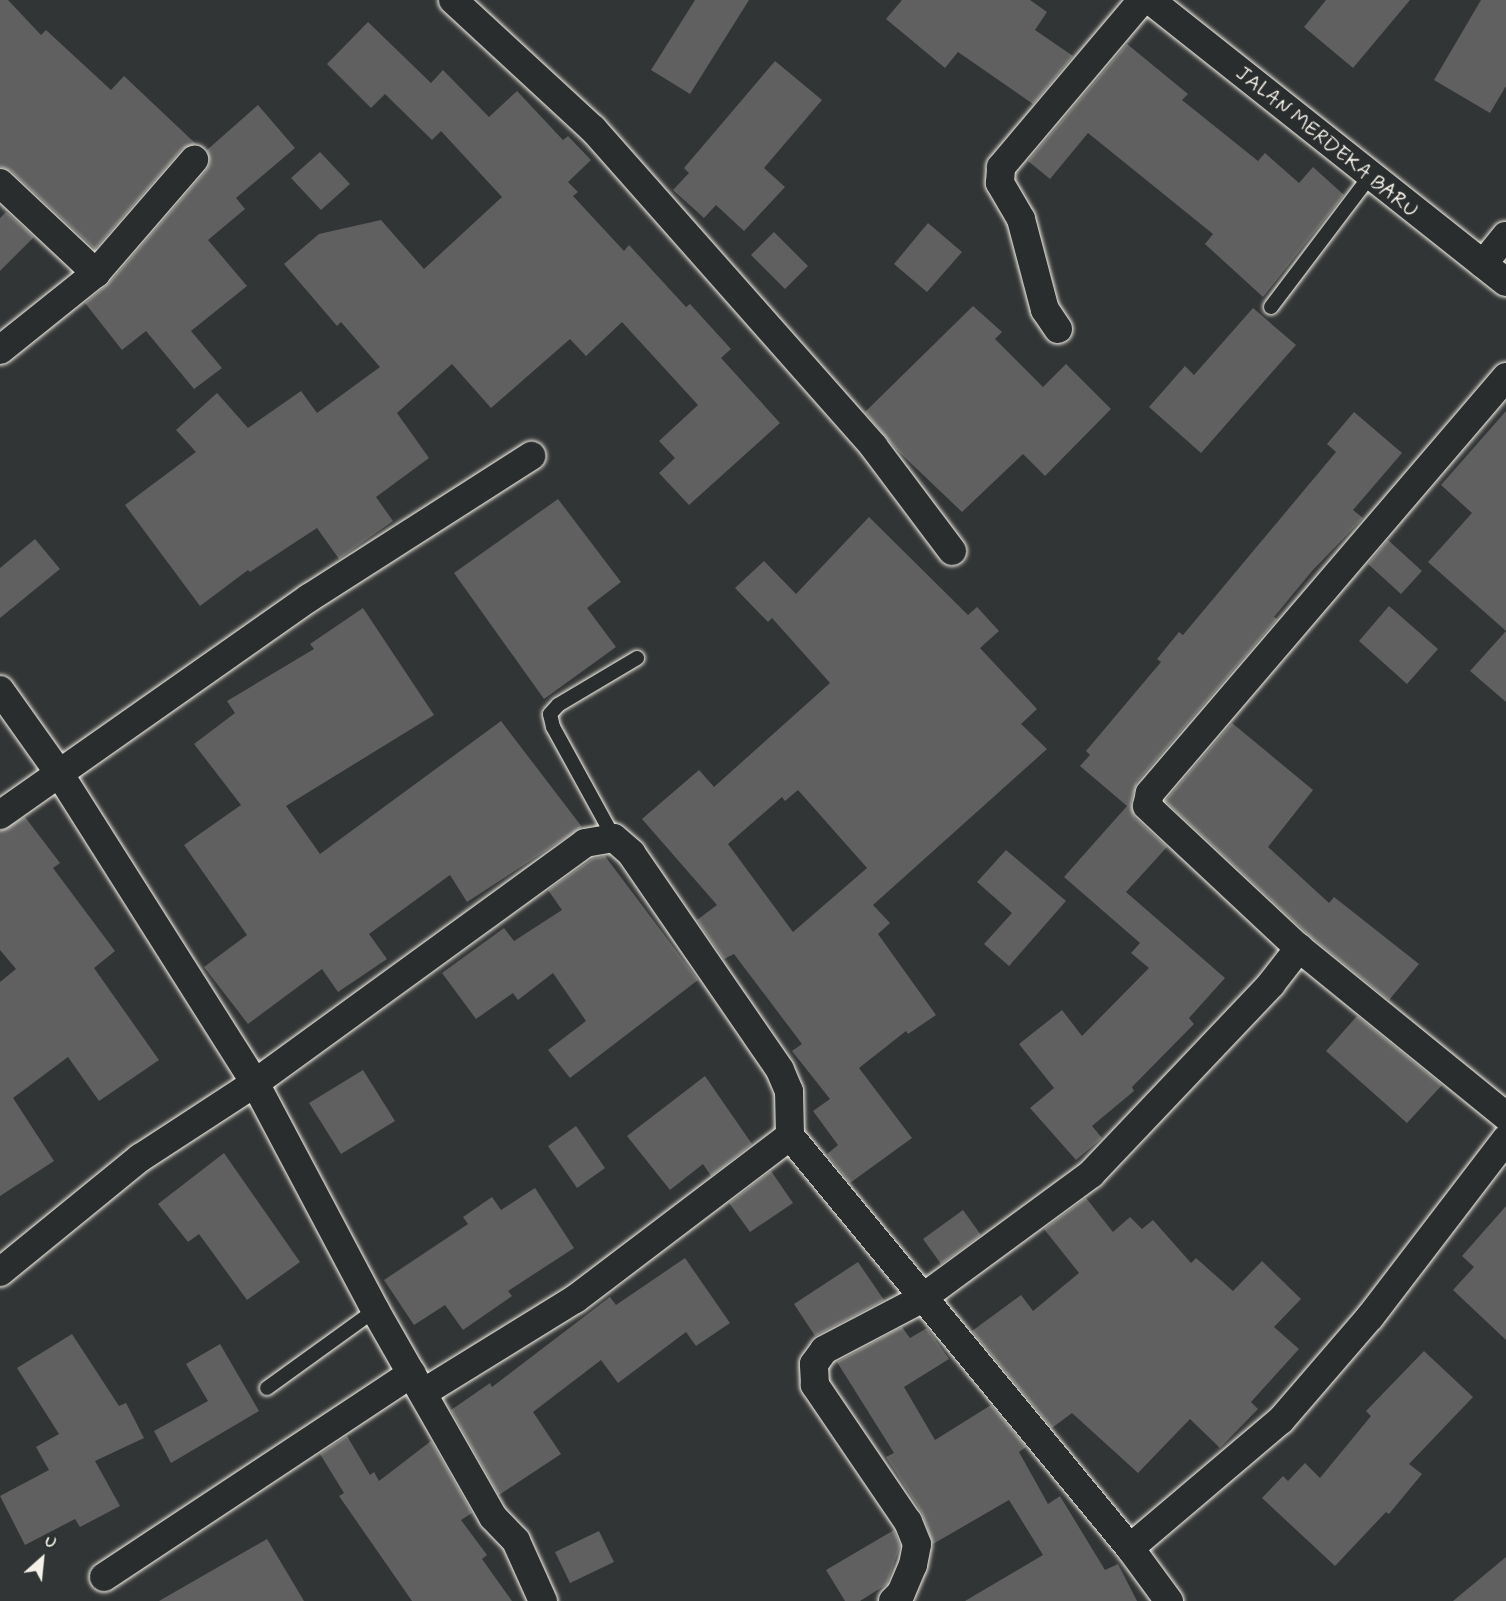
<!DOCTYPE html>
<style>
body{margin:0}
#map{position:relative;width:1506px;height:1601px;overflow:hidden;background:#323535;font-family:Mynerve,sans-serif}
div>[style]{position:absolute}
[style*='--x']{left:calc(var(--x)*1px);top:calc(var(--y)*1px);width:calc(var(--w)*1px);rotate:calc(var(--a)*1deg)}
.building>*{inset:0;background:#5f605f}
.roads{filter:drop-shadow(0 0 2px #f4f1e8) drop-shadow(0 0 2px #f4f1e8)}
.service>*{height:14px;margin:-7px;padding:0 7px;transform-origin:7px;border-radius:7px;background:#2a2d2e}
.minor>*{height:28px;margin:-14px;padding:0 14px;transform-origin:14px;border-radius:14px;background:#2a2d2e}
span{translate:-50% -50%;white-space:nowrap;text-align:center;line-height:1.15;-webkit-text-stroke:4.5px #2a2d2e;paint-order:stroke}
.street-label{font-size:21px;color:#f4f1e8}
.north{position:absolute;left:12px;top:1529px;width:60px;height:60px;-webkit-text-stroke:4px #2a2d2e;paint-order:stroke;rotate:27deg;font-size:16px;font-weight:700;line-height:24px;text-align:center;color:#f4f1e8}
.north::after{content:'';display:block;margin:auto;width:21px;height:27px;background:#f4f1e8;clip-path:polygon(50% 0,100% 100%,50% 72%,0 100%)}
</style>
<div id="map">
<div class="building">
<div style="clip-path:polygon(0 0,8px 0,41px 35px,46px 30px,111px 90px,124px 76px,196px 144px,182px 149px,95px 249px,11px 171px,0 167px)"></div>
<div style="clip-path:polygon(695px 0,749px 0,690px 94px,651px 70px)"></div>
<div style="clip-path:polygon(902px 0,1030px 0,1047px 12px,1035px 30px,1073px 56px,1033px 104px,958px 52px,945px 68px,886px 19px)"></div>
<div style="clip-path:polygon(1326px 0,1410px 0,1353px 68px,1304px 27px)"></div>
<div style="clip-path:polygon(1481px 0,1506px 0,1506px 86px,1490px 113px,1434px 80px)"></div>
<div style="clip-path:polygon(368px 22px,431px 83px,443px 70px,489px 117px,517px 91px,563px 140px,568px 136px,591px 160px,568px 182px,578px 192px,573px 196px,624px 251px,629px 245px,686px 307px,690px 304px,731px 349px,721px 358px,780px 423px,689px 505px,659px 473px,675px 458px,659px 441px,698px 405px,622px 322px,586px 356px,570px 339px,491px 408px,452px 364px,397px 413px,429px 458px,376px 497px,393px 521px,339px 559px,317px 528px,250px 572px,248px 570px,200px 606px,125px 505px,196px 452px,176px 430px,217px 393px,248px 428px,301px 391px,317px 413px,380px 367px,341px 322px,337px 326px,284px 264px,319px 234px,381px 220px,424px 269px,502px 197px,441px 131px,432px 140px,385px 94px,371px 108px,327px 64px)"></div>
<div style="clip-path:polygon(1127px 44px,1188px 94px,1182px 100px,1258px 161px,1265px 153px,1299px 183px,1313px 167px,1344px 195px,1263px 297px,1205px 244px,1213px 234px,1088px 133px,1050px 179px,1028px 161px)"></div>
<div style="clip-path:polygon(775px 61px,822px 100px,764px 168px,785px 187px,744px 231px,716px 205px,704px 218px,673px 190px,689px 173px,684px 168px)"></div>
<div style="clip-path:polygon(258px 105px,295px 148px,236px 198px,245px 209px,208px 240px,247px 286px,191px 331px,222px 368px,194px 389px,146px 331px,122px 350px,85px 303px,109px 283px,206px 171px,210px 163px,207px 150px)"></div>
<div style="clip-path:polygon(320px 152px,350px 184px,321px 210px,291px 178px)"></div>
<div style="clip-path:polygon(6px 212px,34px 237px,0 271px,0 218px)"></div>
<div style="clip-path:polygon(928px 223px,962px 252px,927px 292px,894px 264px)"></div>
<div style="clip-path:polygon(774px 232px,808px 266px,785px 289px,751px 255px)"></div>
<div style="clip-path:polygon(973px 306px,1002px 332px,995px 339px,1043px 387px,1066px 364px,1111px 409px,1045px 476px,1023px 454px,962px 512px,896px 449px,865px 412px)"></div>
<div style="clip-path:polygon(1253px 308px,1296px 345px,1201px 453px,1149px 407px,1185px 366px,1194px 375px)"></div>
<div style="clip-path:polygon(1506px 411px,1506px 631px,1428px 562px,1472px 513px,1441px 485px)"></div>
<div style="clip-path:polygon(1354px 412px,1402px 453px,1353px 510px,1363px 518px,1312px 571px,1274px 617px,1277px 619px,1137px 782px,1131px 802px,1135px 818px,1167px 847px,1126px 892px,1225px 978px,1189px 1018px,1194px 1024px,1132px 1087px,1134px 1091px,1092px 1126px,1102px 1138px,1076px 1160px,1030px 1108px,1054px 1088px,1019px 1044px,1062px 1010px,1082px 1036px,1149px 968px,1131px 953px,1140px 943px,1064px 877px,1127px 806px,1080px 766px,1090px 755px,1086px 751px,1161px 662px,1157px 659px,1179px 632px,1183px 635px,1336px 452px,1327px 444px)"></div>
<div style="clip-path:polygon(558px 499px,621px 582px,587px 608px,616px 647px,544px 699px,454px 573px)"></div>
<div style="clip-path:polygon(evenodd,869px 517px,968px 615px,977px 607px,999px 631px,980px 648px,1037px 709px,1021px 724px,1047px 749px,873px 905px,890px 923px,878px 934px,936px 1015px,908px 1034px,906px 1031px,859px 1068px,912px 1138px,850px 1183px,827px 1154px,838px 1145px,813px 1111px,830px 1099px,792px 1051px,802px 1044px,734px 954px,724px 959px,697px 920px,717px 905px,642px 819px,699px 770px,714px 787px,830px 683px,772px 618px,768px 622px,735px 588px,764px 561px,796px 594px,869px 517px,798px 790px,867px 868px,793px 932px,728px 844px,782px 797px,785px 801px,798px 790px)"></div>
<div style="clip-path:polygon(35px 539px,60px 569px,0 618px,0 568px)"></div>
<div style="clip-path:polygon(1388px 540px,1422px 571px,1401px 594px,1368px 564px)"></div>
<div style="clip-path:polygon(1389px 606px,1438px 649px,1407px 684px,1359px 641px)"></div>
<div style="clip-path:polygon(363px 608px,434px 715px,286px 806px,320px 854px,501px 721px,582px 827px,467px 902px,450px 875px,369px 934px,387px 959px,338px 992px,322px 969px,248px 1024px,204px 967px,247px 935px,184px 845px,241px 805px,194px 744px,235px 713px,227px 701px,314px 649px,310px 644px)"></div>
<div style="clip-path:polygon(1506px 631px,1506px 702px,1470px 671px)"></div>
<div style="clip-path:polygon(1232px 723px,1313px 790px,1268px 847px,1329px 903px,1334px 897px,1419px 964px,1389px 1000px,1310px 936px,1165px 801px)"></div>
<div style="clip-path:polygon(25px 817px,60px 863px,53px 868px,115px 951px,94px 968px,159px 1060px,99px 1101px,68px 1057px,13px 1098px,54px 1161px,0 1196px,0 982px,16px 969px,0 950px,0 831px)"></div>
<div style="clip-path:polygon(1006px 850px,1066px 901px,1009px 966px,984px 944px,1012px 913px,977px 882px)"></div>
<div style="clip-path:polygon(605px 856px,698px 980px,570px 1078px,548px 1050px,586px 1021px,553px 973px,518px 1000px,513px 993px,476px 1019px,442px 973px,504px 928px,514px 941px,562px 910px,548px 890px,592px 859px)"></div>
<div style="clip-path:polygon(1357px 1016px,1442px 1085px,1407px 1123px,1326px 1051px)"></div>
<div style="clip-path:polygon(363px 1070px,395px 1121px,341px 1154px,309px 1103px)"></div>
<div style="clip-path:polygon(705px 1076px,752px 1144px,711px 1176px,703px 1164px,670px 1190px,627px 1136px)"></div>
<div style="clip-path:polygon(576px 1126px,605px 1168px,577px 1188px,548px 1146px)"></div>
<div style="clip-path:polygon(224px 1153px,300px 1262px,247px 1300px,199px 1234px,188px 1242px,158px 1204px)"></div>
<div style="clip-path:polygon(771px 1171px,793px 1203px,750px 1232px,729px 1203px)"></div>
<div style="clip-path:polygon(535px 1188px,574px 1248px,508px 1291px,512px 1296px,463px 1330px,445px 1305px,414px 1325px,384px 1280px,468px 1224px,463px 1217px,492px 1197px,501px 1210px)"></div>
<div style="clip-path:polygon(1086px 1198px,1113px 1232px,1130px 1217px,1142px 1229px,1153px 1220px,1191px 1263px,1196px 1258px,1233px 1291px,1262px 1261px,1301px 1299px,1274px 1327px,1299px 1349px,1251px 1402px,1258px 1409px,1220px 1448px,1190px 1419px,1138px 1473px,1072px 1413px,1052px 1428px,972px 1331px,1021px 1295px,1033px 1311px,1079px 1273px,1044px 1229px)"></div>
<div style="clip-path:polygon(1506px 1206px,1506px 1340px,1453px 1290px,1474px 1267px,1462px 1256px)"></div>
<div style="clip-path:polygon(963px 1210px,981px 1235px,941px 1264px,923px 1239px)"></div>
<div style="clip-path:polygon(685px 1258px,730px 1323px,696px 1346px,686px 1332px,618px 1383px,601px 1360px,533px 1412px,561px 1454px,499px 1495px,451px 1410px,490px 1383px,492px 1387px,610px 1297px,616px 1305px)"></div>
<div style="clip-path:polygon(858px 1262px,884px 1300px,815px 1336px,794px 1304px)"></div>
<div style="clip-path:polygon(902px 1327px,910px 1338px,927px 1328px,949px 1359px,904px 1387px,935px 1440px,991px 1405px,1026px 1447px,1019px 1452px,1048px 1504px,1060px 1496px,1105px 1570px,1118px 1564px,1137px 1601px,965px 1601px,1043px 1555px,1009px 1500px,933px 1544px,922px 1513px,886px 1457px,894px 1453px,837px 1362px)"></div>
<div style="clip-path:polygon(72px 1334px,119px 1406px,126px 1403px,144px 1438px,95px 1461px,120px 1506px,80px 1527px,75px 1519px,25px 1545px,0 1496px,49px 1470px,36px 1447px,59px 1434px,17px 1368px)"></div>
<div style="clip-path:polygon(220px 1344px,259px 1411px,171px 1463px,154px 1431px,208px 1401px,186px 1364px)"></div>
<div style="clip-path:polygon(1424px 1351px,1473px 1397px,1409px 1464px,1422px 1474px,1389px 1514px,1386px 1512px,1335px 1566px,1262px 1498px,1283px 1476px,1288px 1481px,1305px 1463px,1320px 1478px,1371px 1416px,1366px 1411px)"></div>
<div style="clip-path:polygon(347px 1436px,370px 1475px,374px 1472px,379px 1481px,431px 1441px,472px 1513px,461px 1520px,487px 1555px,482px 1559px,512px 1601px,412px 1601px,339px 1496px,344px 1493px,320px 1454px)"></div>
<div style="clip-path:polygon(894px 1530px,900px 1546px,887px 1584px,860px 1601px,845px 1601px,826px 1570px)"></div>
<div style="clip-path:polygon(599px 1531px,614px 1562px,570px 1583px,555px 1552px)"></div>
<div style="clip-path:polygon(267px 1539px,304px 1601px,159px 1601px)"></div>
<div style="clip-path:polygon(1506px 1557px,1506px 1601px,1453px 1601px)"></div>
</div>
<div class="roads">
<div class="service">
<div style="--x:1271;--y:307;--w:164;--a:-52.9"></div>
<div style="--x:614;--y:838;--w:127;--a:-118.8"></div>
<div style="--x:553;--y:727;--w:13;--a:-103"></div>
<div style="--x:550;--y:714;--w:12;--a:-48"></div>
<div style="--x:558;--y:705;--w:92;--a:-30.7"></div>
<div style="--x:267;--y:1388;--w:133;--a:-35.8"></div>
</div>
<div class="minor">
<div style="--x:453;--y:0;--w:190;--a:42.7"></div>
<div style="--x:593;--y:129;--w:424;--a:48.5"></div>
<div style="--x:874;--y:447;--w:130;--a:53.1"></div>
<div style="--x:1150;--y:0;--w:454;--a:38.4"></div>
<div style="--x:0;--y:183;--w:132;--a:43.2"></div>
<div style="--x:1483;--y:264;--w:36;--a:-51"></div>
<div style="--x:1058;--y:329;--w:23;--a:-124"></div>
<div style="--x:1045;--y:310;--w:94;--a:-104.8"></div>
<div style="--x:1021;--y:219;--w:42;--a:-120.3"></div>
<div style="--x:1000;--y:183;--w:16;--a:-86"></div>
<div style="--x:1001;--y:167;--w:219;--a:-49.8"></div>
<div style="--x:0;--y:350;--w:123;--a:-38.7"></div>
<div style="--x:96;--y:273;--w:150;--a:-49.1"></div>
<div style="--x:1506;--y:377;--w:548;--a:130.56"></div>
<div style="--x:1150;--y:793;--w:13;--a:103"></div>
<div style="--x:1147;--y:806;--w:208;--a:43.1"></div>
<div style="--x:1299;--y:948;--w:267;--a:39.1"></div>
<div style="--x:0;--y:690;--w:102;--a:54.6"></div>
<div style="--x:59;--y:773;--w:367;--a:57.7"></div>
<div style="--x:255;--y:1083;--w:257;--a:62.1"></div>
<div style="--x:375;--y:1310;--w:238;--a:60.3"></div>
<div style="--x:493;--y:1517;--w:33;--a:46"></div>
<div style="--x:516;--y:1541;--w:66;--a:65.8"></div>
<div style="--x:0;--y:815;--w:378;--a:-35.1"></div>
<div style="--x:309;--y:598;--w:264;--a:-32.6"></div>
<div style="--x:790;--y:1136;--w:534;--a:50.47"></div>
<div style="--x:1130;--y:1548;--w:66;--a:53.7"></div>
<div style="--x:0;--y:1272;--w:181;--a:-39.2"></div>
<div style="--x:140;--y:1158;--w:137;--a:-33.1"></div>
<div style="--x:255;--y:1083;--w:408;--a:-36"></div>
<div style="--x:585;--y:843;--w:29;--a:-10"></div>
<div style="--x:614;--y:838;--w:23;--a:41"></div>
<div style="--x:631;--y:853;--w:263;--a:55.5"></div>
<div style="--x:780;--y:1070;--w:23;--a:67"></div>
<div style="--x:789;--y:1091;--w:45;--a:88.7"></div>
<div style="--x:790;--y:1136;--w:270;--a:142.8"></div>
<div style="--x:575;--y:1299;--w:179;--a:148.3"></div>
<div style="--x:1130;--y:1548;--w:198;--a:-40.3"></div>
<div style="--x:1281;--y:1420;--w:136;--a:-49.2"></div>
<div style="--x:1370;--y:1317;--w:224;--a:-52.6"></div>
<div style="--x:104;--y:1577;--w:369;--a:-33.5"></div>
<div style="--x:893;--y:1601;--w:11;--a:-45"></div>
<div style="--x:901;--y:1593;--w:30;--a:-67"></div>
<div style="--x:913;--y:1565;--w:21;--a:-79"></div>
<div style="--x:917;--y:1544;--w:24;--a:-112"></div>
<div style="--x:908;--y:1522;--w:166;--a:-124.2"></div>
<div style="--x:815;--y:1385;--w:21;--a:-93"></div>
<div style="--x:814;--y:1364;--w:17;--a:-54"></div>
<div style="--x:824;--y:1350;--w:110;--a:-27.7"></div>
<div style="--x:921;--y:1299;--w:211;--a:-36.3"></div>
<div style="--x:1091;--y:1174;--w:262;--a:-46.5"></div>
<div style="--x:1271;--y:984;--w:46;--a:-52.1"></div>
</div>
</div>
<div class="street-label">
<span style="left:1327px;top:142px;rotate:39deg">JALAN MERDEKA BARU</span>
</div>
<div class="north">U</div>
</div>
